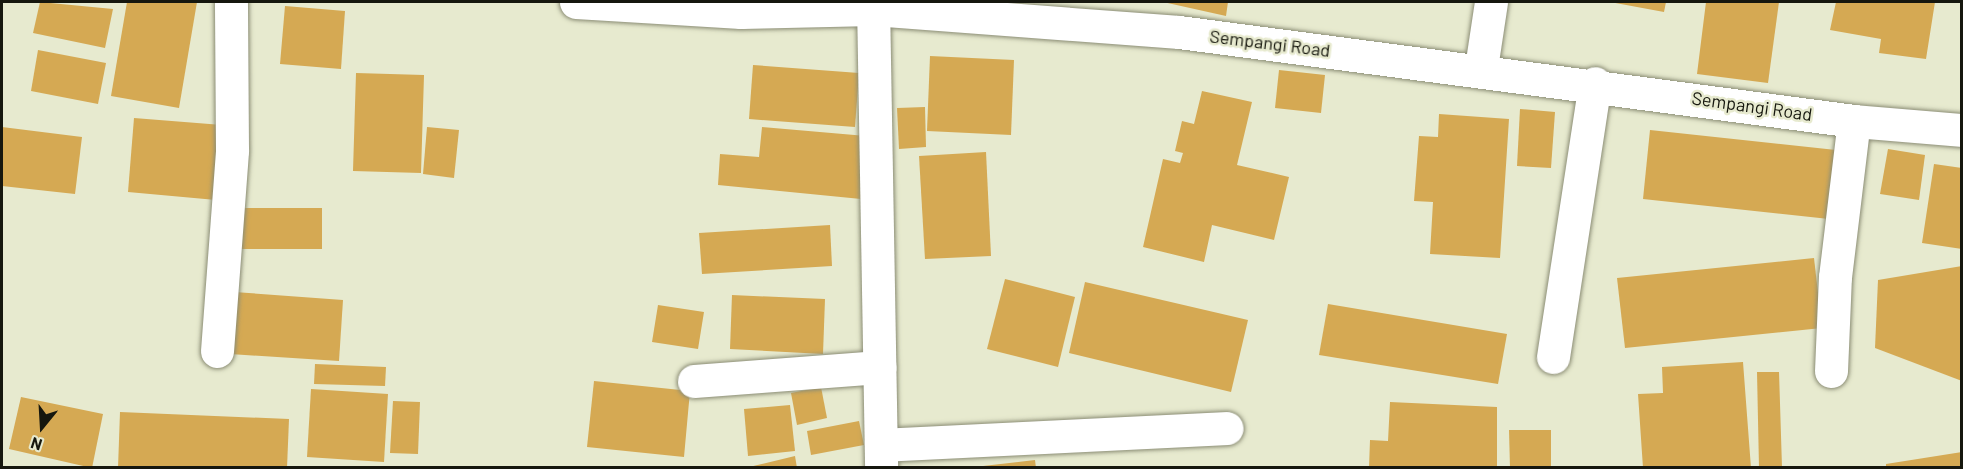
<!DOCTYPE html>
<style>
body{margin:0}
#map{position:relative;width:1963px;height:469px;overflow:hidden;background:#e7eacf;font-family:Barlow,sans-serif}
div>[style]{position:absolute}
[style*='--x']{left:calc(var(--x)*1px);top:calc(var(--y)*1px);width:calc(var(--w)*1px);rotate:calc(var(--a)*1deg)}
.building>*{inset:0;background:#d5a953}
.roads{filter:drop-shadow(0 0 2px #8b8d75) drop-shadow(0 0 2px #8b8d75)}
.minor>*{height:33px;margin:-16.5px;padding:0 16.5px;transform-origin:16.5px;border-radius:16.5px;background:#fff}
span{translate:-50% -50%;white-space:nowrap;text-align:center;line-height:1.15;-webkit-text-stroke:5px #e7eacf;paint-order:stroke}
.street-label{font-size:18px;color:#16170e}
.frame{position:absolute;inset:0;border:3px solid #16170e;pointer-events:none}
.north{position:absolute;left:12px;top:397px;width:60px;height:60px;-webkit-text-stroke:4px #e7eacf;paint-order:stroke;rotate:198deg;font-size:16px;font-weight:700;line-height:24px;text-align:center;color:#16170e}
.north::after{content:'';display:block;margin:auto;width:21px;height:27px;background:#16170e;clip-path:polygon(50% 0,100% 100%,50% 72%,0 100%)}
</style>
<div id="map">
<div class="building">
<div style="clip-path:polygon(40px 2px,113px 9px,105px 48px,33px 33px)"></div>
<div style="clip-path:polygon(127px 2px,197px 2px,179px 108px,111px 96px)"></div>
<div style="clip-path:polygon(1163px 2px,1228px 2px,1226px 16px)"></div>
<div style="clip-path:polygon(1610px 2px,1666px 2px,1664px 12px)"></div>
<div style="clip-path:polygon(1706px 2px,1779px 2px,1768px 83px,1697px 74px)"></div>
<div style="clip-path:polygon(1836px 2px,1935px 2px,1926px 59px,1879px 53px,1881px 39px,1830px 30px)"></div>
<div style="clip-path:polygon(285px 6px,345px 11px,341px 69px,280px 64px)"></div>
<div style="clip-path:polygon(38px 50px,106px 63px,98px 104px,31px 91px)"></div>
<div style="clip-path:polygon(930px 56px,1014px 60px,1011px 135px,927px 131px)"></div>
<div style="clip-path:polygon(753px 65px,859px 73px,855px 127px,749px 119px)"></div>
<div style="clip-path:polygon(1279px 70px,1325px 75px,1321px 113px,1275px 108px)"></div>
<div style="clip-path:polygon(356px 73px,424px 75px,421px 173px,353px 171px)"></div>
<div style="clip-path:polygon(1202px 91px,1252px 102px,1237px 165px,1289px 177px,1274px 240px,1212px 225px,1204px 262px,1143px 247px,1163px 159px,1180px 163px,1183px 153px,1175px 151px,1182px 121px,1194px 124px)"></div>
<div style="clip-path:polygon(925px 107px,926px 147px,899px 149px,897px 108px)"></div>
<div style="clip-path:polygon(1520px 109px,1555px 112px,1551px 168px,1517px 166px)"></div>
<div style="clip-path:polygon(1439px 114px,1509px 119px,1500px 258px,1430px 254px,1433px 202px,1414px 201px,1419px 136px,1438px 137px)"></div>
<div style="clip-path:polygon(134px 118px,222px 125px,216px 200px,128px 192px)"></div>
<div style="clip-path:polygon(2px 127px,82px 137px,75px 194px,2px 186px)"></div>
<div style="clip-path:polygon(427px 127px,459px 130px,454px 178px,423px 174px)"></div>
<div style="clip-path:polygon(762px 127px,866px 136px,861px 199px,718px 185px,720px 154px,759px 157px)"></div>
<div style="clip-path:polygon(1650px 130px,1836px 150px,1829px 219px,1643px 199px)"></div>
<div style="clip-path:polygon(1888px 149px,1925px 155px,1919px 200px,1880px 194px)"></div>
<div style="clip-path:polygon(986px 152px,991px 256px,925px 259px,919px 156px)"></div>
<div style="clip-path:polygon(1934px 164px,1962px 168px,1962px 249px,1922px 243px)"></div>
<div style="clip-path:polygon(235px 208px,322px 208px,322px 249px,235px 249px)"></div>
<div style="clip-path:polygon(830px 225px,832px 266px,702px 274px,699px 233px)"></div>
<div style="clip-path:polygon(1814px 258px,1822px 328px,1625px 348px,1617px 278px)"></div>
<div style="clip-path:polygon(1962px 266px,1962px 381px,1875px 348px,1878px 280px)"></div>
<div style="clip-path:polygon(1005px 279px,1075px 297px,1058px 367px,987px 349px)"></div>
<div style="clip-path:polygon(1085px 282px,1248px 320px,1231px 392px,1069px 353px)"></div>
<div style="clip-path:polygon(234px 292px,343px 300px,339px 361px,230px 354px)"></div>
<div style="clip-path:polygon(732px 295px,825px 299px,823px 354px,730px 349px)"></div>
<div style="clip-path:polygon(1328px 304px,1507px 334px,1498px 384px,1319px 355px)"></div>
<div style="clip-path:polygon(658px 305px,704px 312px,698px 349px,652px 342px)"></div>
<div style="clip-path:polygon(1743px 362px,1751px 468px,1643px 468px,1638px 394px,1663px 393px,1662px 367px)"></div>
<div style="clip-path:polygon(315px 364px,386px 367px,385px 386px,314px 384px)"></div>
<div style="clip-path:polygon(1757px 372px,1779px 372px,1782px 468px,1759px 468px)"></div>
<div style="clip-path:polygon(594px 381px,690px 391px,684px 457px,587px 447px)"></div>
<div style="clip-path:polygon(821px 387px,827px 418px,797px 425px,791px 393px)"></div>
<div style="clip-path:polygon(311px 389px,388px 394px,384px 462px,307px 457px)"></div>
<div style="clip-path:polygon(21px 397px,103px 414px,92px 468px,9px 449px)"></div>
<div style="clip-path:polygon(393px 401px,420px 402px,418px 454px,390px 453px)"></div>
<div style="clip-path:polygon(1390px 402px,1497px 407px,1497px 468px,1369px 468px,1370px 440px,1388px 441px)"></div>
<div style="clip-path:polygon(790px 405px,795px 451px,748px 456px,744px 409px)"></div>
<div style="clip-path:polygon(120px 412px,289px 419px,287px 468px,118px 468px)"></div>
<div style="clip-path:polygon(859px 421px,864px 445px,811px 455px,807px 431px)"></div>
<div style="clip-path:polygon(1509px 430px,1551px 430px,1551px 468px,1510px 468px)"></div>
<div style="clip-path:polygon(1962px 452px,1962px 468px,1886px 468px,1886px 464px)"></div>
<div style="clip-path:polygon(795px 456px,797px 468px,749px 468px,749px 467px)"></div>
<div style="clip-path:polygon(1035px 460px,1036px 468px,983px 468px,983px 466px)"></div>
</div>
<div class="roads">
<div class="minor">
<div style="--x:576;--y:2;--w:165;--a:3.5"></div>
<div style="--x:741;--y:12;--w:132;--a:-1.3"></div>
<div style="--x:873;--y:9;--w:307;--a:4.3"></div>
<div style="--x:1179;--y:32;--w:681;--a:7.51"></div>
<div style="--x:1854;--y:121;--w:108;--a:4.8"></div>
<div style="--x:873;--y:2;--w:466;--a:89"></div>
<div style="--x:1481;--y:68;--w:67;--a:-81.4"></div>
<div style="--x:217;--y:351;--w:202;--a:-85.7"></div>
<div style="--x:232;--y:150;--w:148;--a:-90.4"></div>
<div style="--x:1553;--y:357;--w:277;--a:-81.3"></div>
<div style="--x:1831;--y:371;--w:94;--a:-87.6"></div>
<div style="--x:1835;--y:277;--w:157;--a:-83.1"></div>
<div style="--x:694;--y:381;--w:186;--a:-4.3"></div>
<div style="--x:881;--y:445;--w:346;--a:-2.8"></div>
</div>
</div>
<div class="street-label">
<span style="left:1270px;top:43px;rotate:7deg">Sempangi Road</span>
<span style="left:1752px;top:106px;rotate:8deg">Sempangi Road</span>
</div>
<div class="frame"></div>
<div class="north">N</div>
</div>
